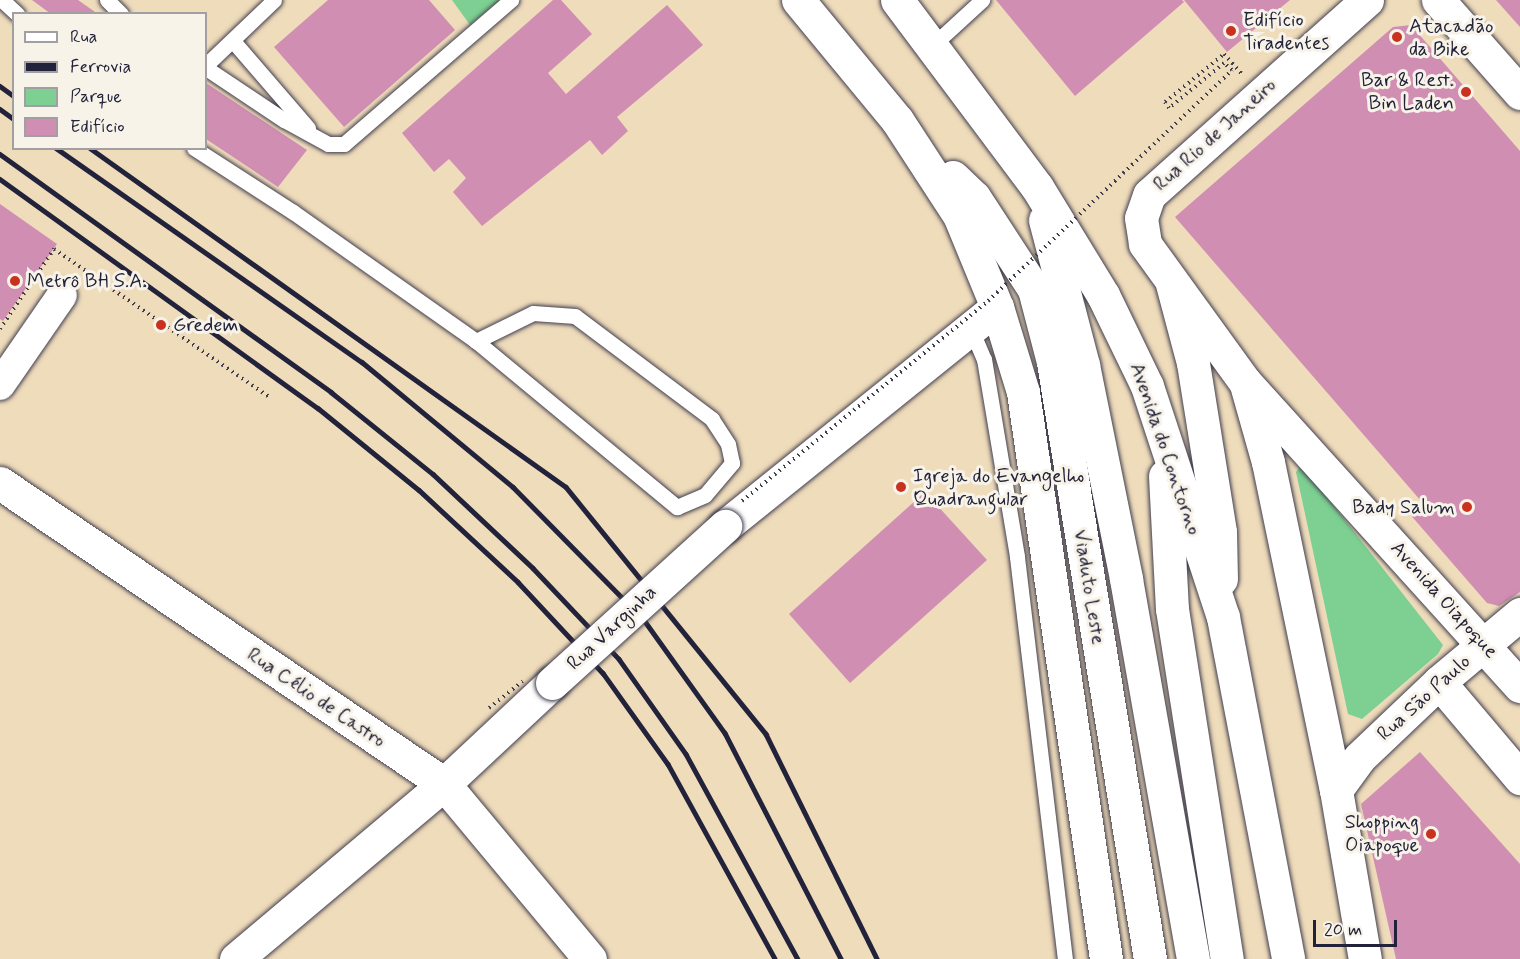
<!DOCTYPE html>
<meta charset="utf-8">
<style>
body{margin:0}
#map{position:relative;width:1520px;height:959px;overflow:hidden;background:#efdcbb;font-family:Mynerve,sans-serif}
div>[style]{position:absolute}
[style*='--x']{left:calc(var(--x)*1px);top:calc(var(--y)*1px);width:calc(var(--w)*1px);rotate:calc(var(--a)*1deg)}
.green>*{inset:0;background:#7dd092}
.building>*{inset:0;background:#d08fb2}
.path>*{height:4px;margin-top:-2px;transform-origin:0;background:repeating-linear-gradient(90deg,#413e4e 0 1.5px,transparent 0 6px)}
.roads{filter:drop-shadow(0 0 2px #413e4e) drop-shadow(0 0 2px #413e4e)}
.lane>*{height:15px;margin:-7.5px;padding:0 7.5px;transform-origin:7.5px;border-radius:7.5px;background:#fff}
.street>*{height:30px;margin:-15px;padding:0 15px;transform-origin:15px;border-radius:15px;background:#fff}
.secondary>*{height:33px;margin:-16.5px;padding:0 16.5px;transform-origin:16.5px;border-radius:16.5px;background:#fff}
.primary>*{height:33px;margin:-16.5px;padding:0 16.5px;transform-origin:16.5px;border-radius:16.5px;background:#fff}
.rail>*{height:4.5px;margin:-2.25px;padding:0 2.25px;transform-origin:2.25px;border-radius:2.25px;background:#22223b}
.path-bridge>*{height:4px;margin-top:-2px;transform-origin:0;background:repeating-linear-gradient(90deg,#413e4e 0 1.5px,transparent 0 6px)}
.bridges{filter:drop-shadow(0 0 2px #413e4e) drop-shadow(0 0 2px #413e4e)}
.secondary-bridge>*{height:33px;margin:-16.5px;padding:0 16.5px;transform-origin:16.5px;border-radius:16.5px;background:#fff}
.dots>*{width:16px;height:16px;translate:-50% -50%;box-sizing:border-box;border:3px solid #f7f3e8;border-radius:50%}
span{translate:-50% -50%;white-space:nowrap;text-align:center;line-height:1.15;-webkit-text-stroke:6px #f7f3e8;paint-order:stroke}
.poi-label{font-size:20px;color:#22223b}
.left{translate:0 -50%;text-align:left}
.right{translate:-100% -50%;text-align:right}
.street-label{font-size:20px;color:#22223b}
.legend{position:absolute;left:12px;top:12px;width:195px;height:138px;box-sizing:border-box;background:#f7f3e8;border:2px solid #a29fa3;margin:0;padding:8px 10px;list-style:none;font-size:18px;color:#22223b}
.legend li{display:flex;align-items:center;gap:12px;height:30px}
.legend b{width:30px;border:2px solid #a29fa3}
.scale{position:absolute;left:1313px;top:920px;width:84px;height:27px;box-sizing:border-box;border:3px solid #22223b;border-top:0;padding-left:8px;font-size:18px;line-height:21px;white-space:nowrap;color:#22223b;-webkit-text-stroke:4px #f7f3e8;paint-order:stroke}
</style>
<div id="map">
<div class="green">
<div style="clip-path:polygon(452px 0,500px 0,470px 25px)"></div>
<div style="clip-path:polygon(1299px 468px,1304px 468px,1443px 645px,1438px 654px,1362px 719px,1348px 714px,1296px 472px)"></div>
</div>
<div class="building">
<div style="clip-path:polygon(32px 0,78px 0,98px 14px,51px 14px)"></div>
<div style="clip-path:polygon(328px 0,429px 0,455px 30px,344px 127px,274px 47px)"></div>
<div style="clip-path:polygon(553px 0,561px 0,592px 34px,548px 73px,566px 94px,667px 5px,703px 45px,617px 117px,628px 131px,602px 155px,590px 140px,482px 226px,453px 192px,466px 178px,449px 159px,434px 172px,402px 133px)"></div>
<div style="clip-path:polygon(996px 0,1182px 0,1184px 2px,1075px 96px)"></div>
<div style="clip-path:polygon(1184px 0,1290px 0,1227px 52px)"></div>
<div style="clip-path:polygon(1496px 0,1520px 0,1520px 27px)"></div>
<div style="clip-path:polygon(1411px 25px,1520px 151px,1520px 592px,1499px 606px,1487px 603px,1408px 512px,1421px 501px,1175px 217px,1393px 27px)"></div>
<div style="clip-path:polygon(206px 83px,307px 150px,278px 187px,206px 139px)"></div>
<div style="clip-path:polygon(0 204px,57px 244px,3px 321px,0 319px)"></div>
<div style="clip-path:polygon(925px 492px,987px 560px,850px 683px,789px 614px)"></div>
<div style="clip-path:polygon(1420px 752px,1520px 864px,1520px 959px,1396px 959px,1361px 804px)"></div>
</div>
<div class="path">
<div style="--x:1224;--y:54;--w:27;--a:48"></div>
<div style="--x:0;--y:329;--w:97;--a:-56"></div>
<div style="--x:54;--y:249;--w:260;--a:34.5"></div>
</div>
<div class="roads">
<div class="lane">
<div style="--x:2;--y:0;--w:21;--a:43"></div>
<div style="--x:107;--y:0;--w:20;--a:45"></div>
<div style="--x:233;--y:41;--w:115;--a:49.2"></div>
<div style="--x:933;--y:45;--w:67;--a:-42.6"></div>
<div style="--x:206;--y:65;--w:94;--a:-43.7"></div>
<div style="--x:206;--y:68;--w:94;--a:33.7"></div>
<div style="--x:284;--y:120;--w:50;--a:28.6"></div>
<div style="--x:328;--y:144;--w:16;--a:0"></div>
<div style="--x:344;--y:144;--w:221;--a:-40.8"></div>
<div style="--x:194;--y:148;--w:118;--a:32.9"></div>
<div style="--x:293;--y:212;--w:224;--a:35.2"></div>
<div style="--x:476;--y:341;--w:261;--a:39.6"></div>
<div style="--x:677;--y:507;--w:30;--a:-23"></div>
<div style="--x:705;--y:495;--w:42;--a:-49.8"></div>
<div style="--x:732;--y:463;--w:19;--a:-102"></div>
<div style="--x:728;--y:444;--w:30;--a:-123"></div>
<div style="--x:712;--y:419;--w:171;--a:-143.1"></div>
<div style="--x:575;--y:316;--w:42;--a:-175.9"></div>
<div style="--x:533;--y:313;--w:64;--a:153.8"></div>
<div style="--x:971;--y:329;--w:33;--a:67"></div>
<div style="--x:984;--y:359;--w:201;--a:80.5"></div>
<div style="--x:1017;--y:557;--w:405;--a:83.2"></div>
</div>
<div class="street">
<div style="--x:0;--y:385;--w:109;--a:-55.4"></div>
</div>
<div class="secondary">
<div style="--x:1367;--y:0;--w:292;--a:138.2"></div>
<div style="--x:1149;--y:195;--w:24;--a:109"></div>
<div style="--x:1141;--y:218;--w:26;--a:81"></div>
<div style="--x:1145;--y:244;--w:170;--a:54.1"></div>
<div style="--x:1245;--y:382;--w:410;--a:47.9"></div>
<div style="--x:1438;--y:0;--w:124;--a:48.6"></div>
<div style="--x:1247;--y:388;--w:77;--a:74.2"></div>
<div style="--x:1268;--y:462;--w:335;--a:78.3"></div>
<div style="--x:0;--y:483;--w:536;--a:34.13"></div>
<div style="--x:444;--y:784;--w:228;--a:50.2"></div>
<div style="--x:725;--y:526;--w:349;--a:-38.8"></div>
<div style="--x:1439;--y:682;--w:126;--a:49.8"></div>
<div style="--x:1336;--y:790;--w:39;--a:-54"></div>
<div style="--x:1359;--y:758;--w:110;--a:-43.5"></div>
<div style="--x:1439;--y:682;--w:106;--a:-40"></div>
<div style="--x:236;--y:959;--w:272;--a:-40.1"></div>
<div style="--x:444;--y:784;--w:148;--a:-43.1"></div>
</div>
<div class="primary">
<div style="--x:798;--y:0;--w:156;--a:50.5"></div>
<div style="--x:897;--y:120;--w:113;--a:56.9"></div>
<div style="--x:959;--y:215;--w:100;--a:67.6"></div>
<div style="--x:997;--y:307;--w:89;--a:73"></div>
<div style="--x:1023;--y:392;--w:573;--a:81.67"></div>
<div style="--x:897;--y:0;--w:234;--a:53.2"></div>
<div style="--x:1037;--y:187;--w:127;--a:58.6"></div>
<div style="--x:1103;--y:295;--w:101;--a:64.2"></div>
<div style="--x:1147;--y:386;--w:243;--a:71.8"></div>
<div style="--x:1223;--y:617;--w:348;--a:79.2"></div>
<div style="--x:953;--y:177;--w:29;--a:44"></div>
<div style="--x:974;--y:197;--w:110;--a:56.9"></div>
<div style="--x:1034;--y:289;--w:75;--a:75.4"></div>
<div style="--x:1053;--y:362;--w:605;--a:80.77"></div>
<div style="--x:1045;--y:220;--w:150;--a:75.3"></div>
<div style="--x:1083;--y:365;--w:218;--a:78.6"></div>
<div style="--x:1126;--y:579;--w:386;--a:80"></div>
<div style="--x:1172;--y:284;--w:82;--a:75.1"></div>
<div style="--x:1193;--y:363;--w:171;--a:80.9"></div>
<div style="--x:1220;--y:532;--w:47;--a:88.8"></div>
<div style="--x:1165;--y:476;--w:133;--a:87"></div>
<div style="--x:1172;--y:609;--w:354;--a:81.1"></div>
<div style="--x:1336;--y:790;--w:171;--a:80.3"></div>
</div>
</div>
<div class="rail">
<div style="--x:0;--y:86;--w:17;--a:36"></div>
<div style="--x:0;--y:109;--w:17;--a:36"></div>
<div style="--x:56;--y:148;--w:373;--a:35"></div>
<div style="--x:362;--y:362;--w:196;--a:39.6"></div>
<div style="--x:513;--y:487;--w:187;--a:45.4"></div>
<div style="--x:644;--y:620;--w:139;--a:54.4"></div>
<div style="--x:725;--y:733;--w:254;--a:62.8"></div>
<div style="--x:90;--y:148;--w:584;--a:35.46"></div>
<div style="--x:566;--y:487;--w:318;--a:51"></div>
<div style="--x:766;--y:734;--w:251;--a:63.7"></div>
<div style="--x:0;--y:154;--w:408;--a:35.7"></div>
<div style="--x:331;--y:392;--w:131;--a:38.8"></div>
<div style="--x:433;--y:474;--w:137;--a:43.2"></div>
<div style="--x:533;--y:568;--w:125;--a:46.6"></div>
<div style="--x:619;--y:659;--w:116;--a:54.8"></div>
<div style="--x:686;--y:754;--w:234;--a:61.4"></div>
<div style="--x:0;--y:179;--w:392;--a:35.8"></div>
<div style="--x:318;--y:408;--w:130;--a:39.1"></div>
<div style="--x:419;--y:490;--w:135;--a:42.9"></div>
<div style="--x:518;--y:582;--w:125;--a:47"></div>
<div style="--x:603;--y:673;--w:112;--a:54.5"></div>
<div style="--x:668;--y:764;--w:222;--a:61.2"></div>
</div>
<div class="path-bridge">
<div style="--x:742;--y:501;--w:317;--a:-39.1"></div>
<div style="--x:988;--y:301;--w:336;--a:-43.4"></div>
<div style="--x:1232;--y:70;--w:11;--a:-139"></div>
<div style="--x:1224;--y:63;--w:71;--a:140.7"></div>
<div style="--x:1169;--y:108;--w:7;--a:-124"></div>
<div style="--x:1165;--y:102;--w:76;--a:-39.1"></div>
<div style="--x:489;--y:708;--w:43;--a:-38.5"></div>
</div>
<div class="bridges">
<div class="secondary-bridge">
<div style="--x:552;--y:683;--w:234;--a:-42.2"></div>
</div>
</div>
<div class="dots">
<div style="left:1231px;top:31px;background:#c8321e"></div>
<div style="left:1397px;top:37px;background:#c8321e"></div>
<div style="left:1466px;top:92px;background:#c8321e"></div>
<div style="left:15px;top:281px;background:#c8321e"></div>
<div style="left:161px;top:325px;background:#c8321e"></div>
<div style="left:901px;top:487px;background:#c8321e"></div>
<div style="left:1467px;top:507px;background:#c8321e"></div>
<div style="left:1431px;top:834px;background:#c8321e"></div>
</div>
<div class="poi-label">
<span class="left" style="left:1243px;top:32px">Edifício<br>Tiradentes</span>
<span class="left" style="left:1409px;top:38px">Atacadão<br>da Bike</span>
<span class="right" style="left:1454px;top:92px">Bar &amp; Rest.<br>Bin Laden</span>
<span class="left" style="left:27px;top:281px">Metrô BH S.A.</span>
<span class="left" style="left:173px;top:325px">Gredem</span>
<span class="left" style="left:913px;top:488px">Igreja do Evangelho<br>Quadrangular</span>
<span class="right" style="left:1455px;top:507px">Bady Salum</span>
<span class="right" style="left:1419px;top:834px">Shopping<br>Oiapoque</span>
</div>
<div class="street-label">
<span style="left:1215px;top:135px;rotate:-42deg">Rua Rio de Janeiro</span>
<span style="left:1165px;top:449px;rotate:71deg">Avenida do Contorno</span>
<span style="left:1089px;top:587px;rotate:81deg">Viaduto Leste</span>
<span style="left:1444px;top:600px;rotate:48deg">Avenida Oiapoque</span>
<span style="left:612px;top:628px;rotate:-43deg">Rua Varginha</span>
<span style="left:316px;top:698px;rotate:34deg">Rua Célio de Castro</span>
<span style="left:1424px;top:698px;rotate:-42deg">Rua São Paulo</span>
</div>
<ul class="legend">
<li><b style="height:8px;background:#fff"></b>Rua</li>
<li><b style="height:8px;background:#22223b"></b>Ferrovia</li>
<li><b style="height:16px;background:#7dd092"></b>Parque</li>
<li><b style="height:16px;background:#d08fb2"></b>Edifício</li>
</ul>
<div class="scale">20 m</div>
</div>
